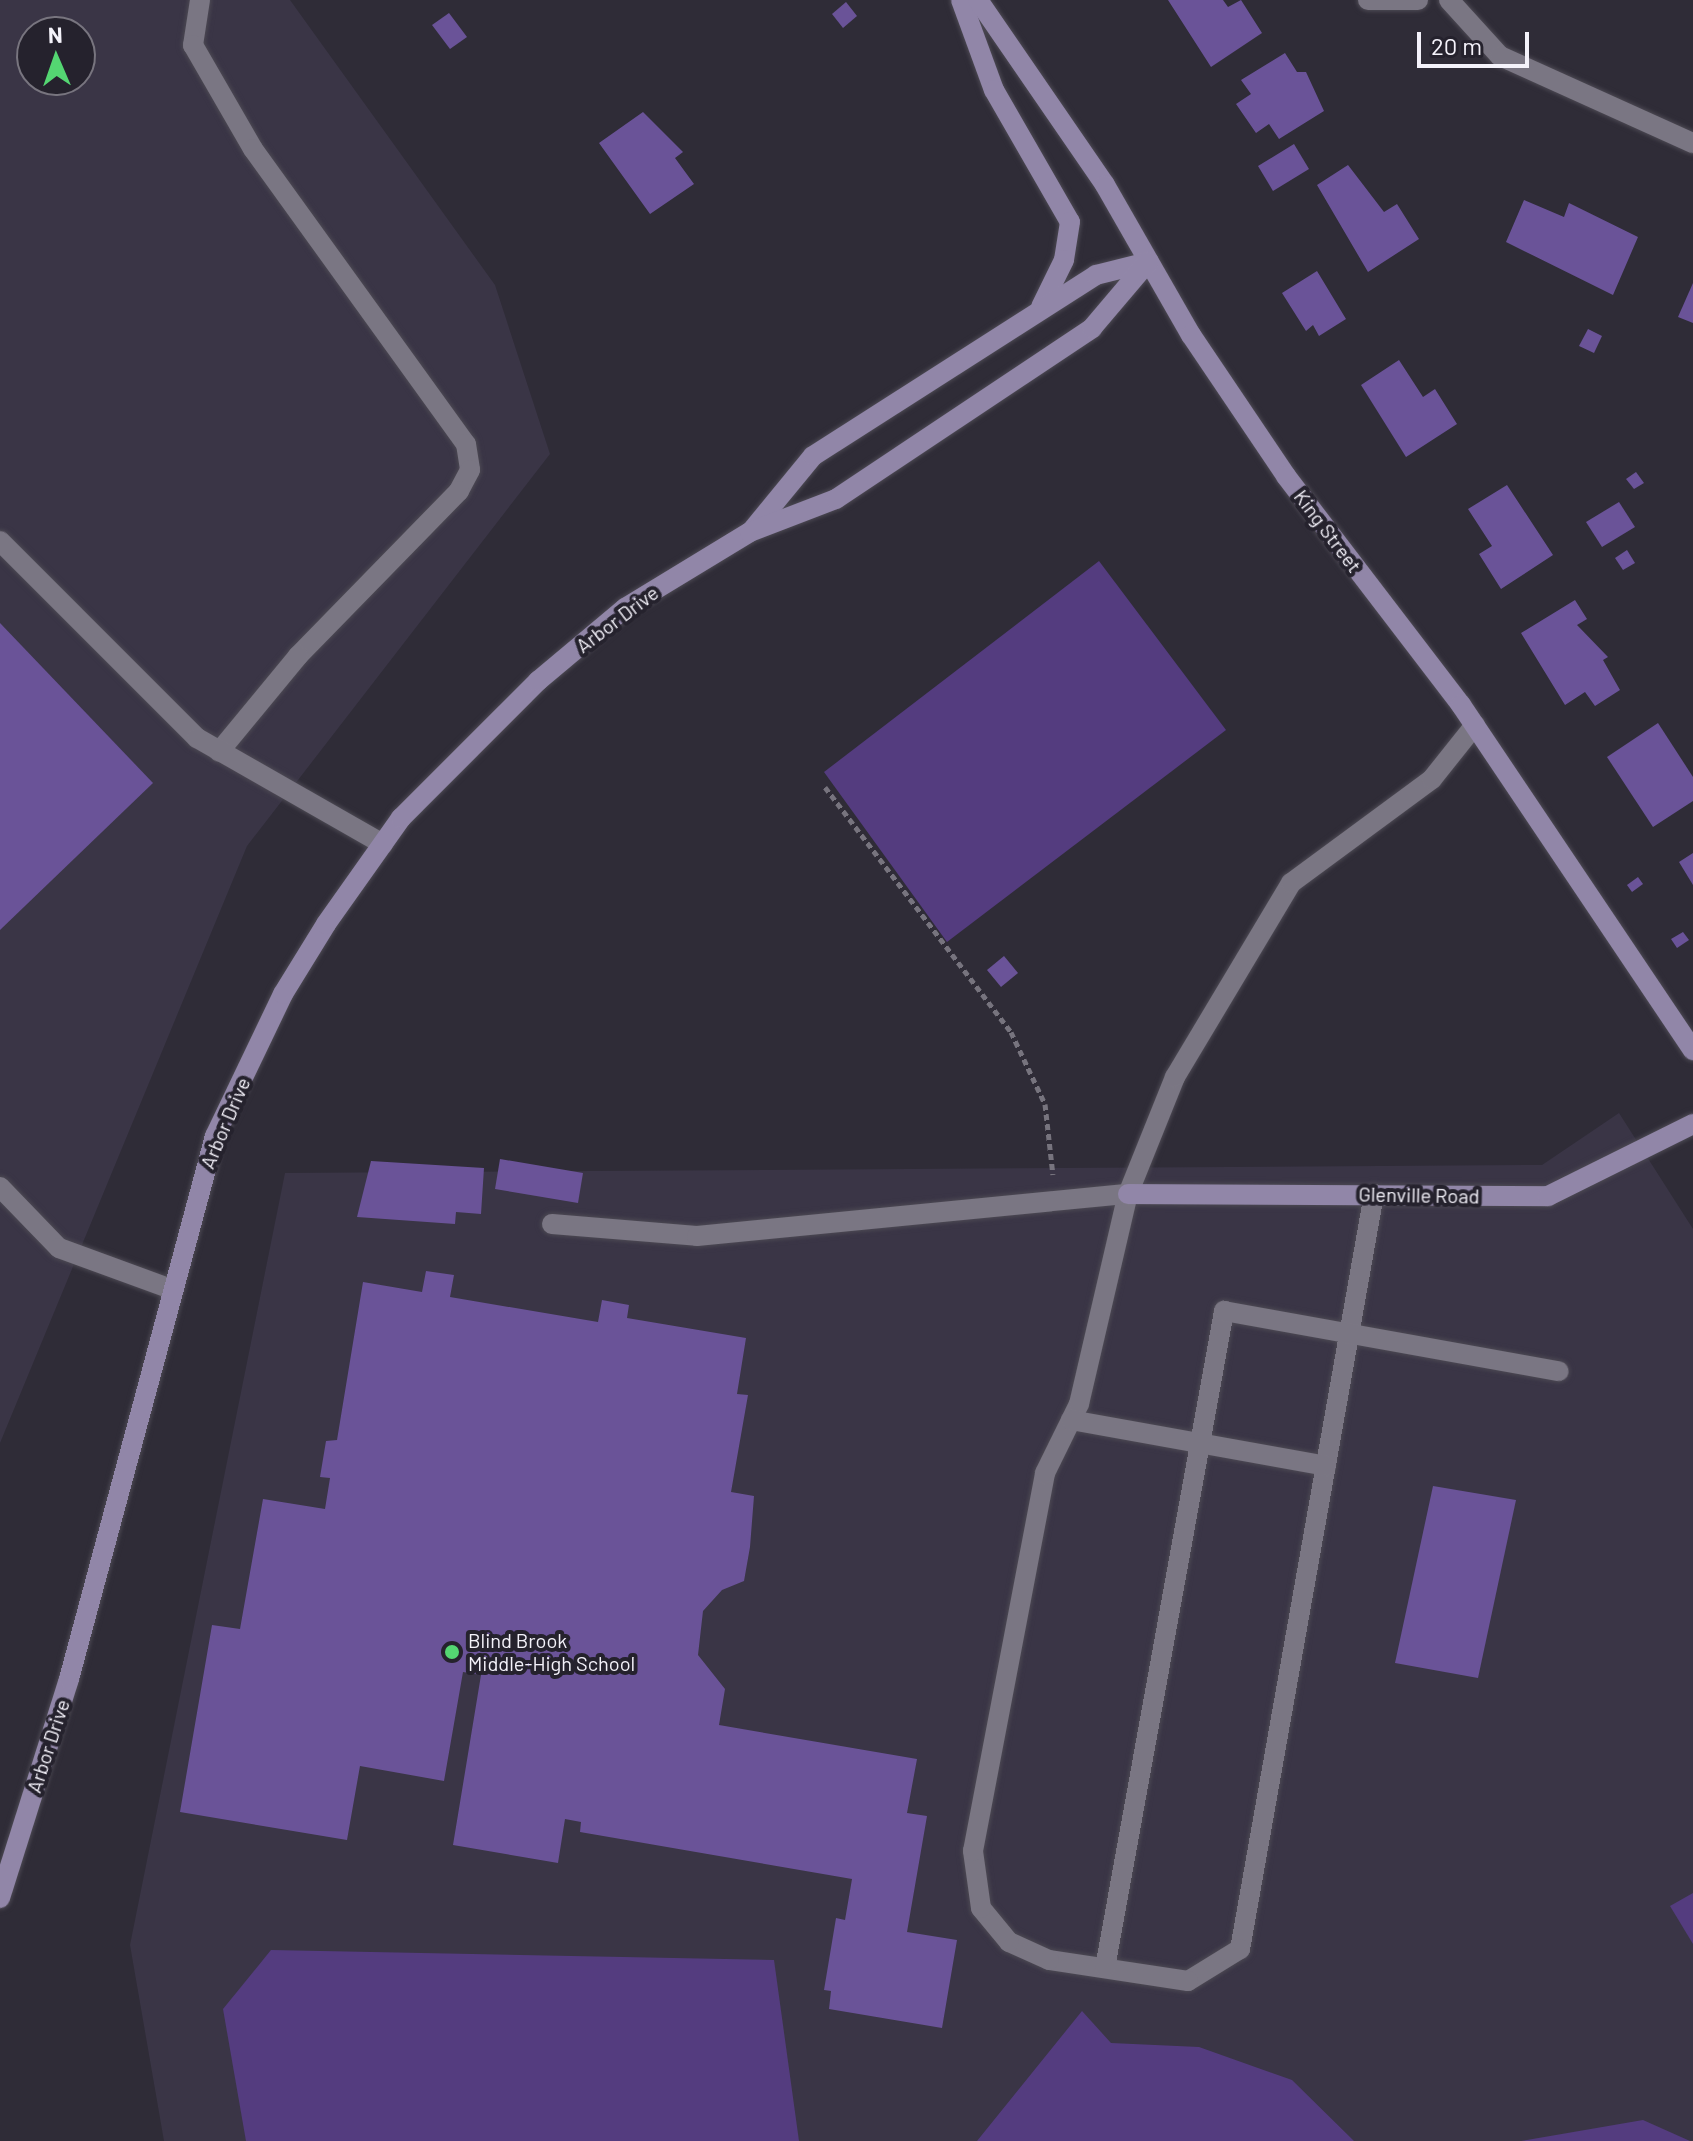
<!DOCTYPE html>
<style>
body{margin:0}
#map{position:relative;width:1693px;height:2141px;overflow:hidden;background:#2f2c37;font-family:Barlow,sans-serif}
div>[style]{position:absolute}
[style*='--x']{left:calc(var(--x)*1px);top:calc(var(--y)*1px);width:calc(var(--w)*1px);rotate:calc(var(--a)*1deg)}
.built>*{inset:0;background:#3a3546}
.green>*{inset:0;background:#543c7f}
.building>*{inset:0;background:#6a5398}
.path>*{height:5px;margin-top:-2.5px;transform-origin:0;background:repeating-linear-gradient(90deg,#77747e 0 6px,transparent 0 10px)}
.roads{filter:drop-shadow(0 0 2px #4c4953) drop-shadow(0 0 2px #4c4953)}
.lane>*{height:20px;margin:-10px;padding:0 10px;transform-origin:10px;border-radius:10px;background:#7a7683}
.street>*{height:20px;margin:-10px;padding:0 10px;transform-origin:10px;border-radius:10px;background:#7a7683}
.secondary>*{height:20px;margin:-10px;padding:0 10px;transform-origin:10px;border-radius:10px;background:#9186a8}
.dots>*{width:22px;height:22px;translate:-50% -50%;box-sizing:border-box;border:4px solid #25222d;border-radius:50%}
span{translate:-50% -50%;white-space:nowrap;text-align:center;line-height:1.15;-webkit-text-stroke:8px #25222d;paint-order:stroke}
.street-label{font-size:20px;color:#f4f2fa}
.poi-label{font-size:20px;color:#f4f2fa}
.left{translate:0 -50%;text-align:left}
.north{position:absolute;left:16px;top:16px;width:80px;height:80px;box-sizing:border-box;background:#25222d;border:2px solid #78757f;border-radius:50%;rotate:358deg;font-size:22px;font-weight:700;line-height:32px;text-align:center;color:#f4f2fa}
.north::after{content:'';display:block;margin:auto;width:28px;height:36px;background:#54d672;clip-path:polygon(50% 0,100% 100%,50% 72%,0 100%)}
.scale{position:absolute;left:1417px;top:32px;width:112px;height:36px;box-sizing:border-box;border:4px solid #f4f2fa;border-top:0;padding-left:10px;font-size:24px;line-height:28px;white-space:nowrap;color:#f4f2fa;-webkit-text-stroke:6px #25222d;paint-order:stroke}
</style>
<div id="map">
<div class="built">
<div style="clip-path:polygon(evenodd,0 0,290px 0,495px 285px,550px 454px,247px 846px,0 1443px,0 0,32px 32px,80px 32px,80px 80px,32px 80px,32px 32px)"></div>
<div style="clip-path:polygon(1619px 1113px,1693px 1229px,1693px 2141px,164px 2141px,130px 1945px,285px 1173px,1542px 1165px)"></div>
</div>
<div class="green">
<div style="clip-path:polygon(1099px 561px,1226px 730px,947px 942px,824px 772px)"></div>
<div style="clip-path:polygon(1693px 1893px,1693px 1944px,1670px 1906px)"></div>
<div style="clip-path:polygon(271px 1950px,774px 1960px,799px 2141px,246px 2141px,223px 2009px)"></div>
<div style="clip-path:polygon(1082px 2011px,1111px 2043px,1199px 2047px,1292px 2080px,1354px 2141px,977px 2141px)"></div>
<div style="clip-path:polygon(1643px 2120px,1690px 2141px,1521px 2141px)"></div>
</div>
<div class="building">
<div style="clip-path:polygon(1168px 0,1223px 0,1228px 7px,1241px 0,1262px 33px,1211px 67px)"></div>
<div style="clip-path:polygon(846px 2px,857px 16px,843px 28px,832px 14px)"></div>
<div style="clip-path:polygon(449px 13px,467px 37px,450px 49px,432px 25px)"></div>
<div style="clip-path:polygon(1285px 53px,1297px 72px,1306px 72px,1324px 111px,1279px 139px,1269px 124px,1256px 133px,1236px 104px,1251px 94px,1241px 80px)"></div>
<div style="clip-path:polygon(643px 112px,683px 152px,675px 158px,694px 184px,650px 214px,599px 143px)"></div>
<div style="clip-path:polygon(1294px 144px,1309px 169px,1273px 191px,1258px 166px)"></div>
<div style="clip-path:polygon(1348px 165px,1384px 212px,1397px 204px,1419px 239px,1368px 272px,1317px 185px)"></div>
<div style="clip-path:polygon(1524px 200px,1564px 217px,1569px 203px,1638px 237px,1613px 295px,1506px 242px)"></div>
<div style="clip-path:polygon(1317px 271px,1346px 319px,1319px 336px,1313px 325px,1306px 331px,1282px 293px)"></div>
<div style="clip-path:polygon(1693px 283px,1693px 323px,1678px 317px)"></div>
<div style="clip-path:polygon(1588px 329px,1602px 336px,1594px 353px,1579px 346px)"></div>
<div style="clip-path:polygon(1399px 360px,1423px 397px,1435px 389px,1457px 424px,1406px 457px,1361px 385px)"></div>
<div style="clip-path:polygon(1636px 472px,1644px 483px,1634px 489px,1626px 479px)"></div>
<div style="clip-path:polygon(1507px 485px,1553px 555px,1501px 589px,1479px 554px,1492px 546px,1468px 509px)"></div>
<div style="clip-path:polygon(1619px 502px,1635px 527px,1602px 547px,1586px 522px)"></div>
<div style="clip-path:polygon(1627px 550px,1635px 563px,1623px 570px,1615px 558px)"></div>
<div style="clip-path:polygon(1575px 600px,1587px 619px,1577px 625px,1608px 657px,1603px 660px,1620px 690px,1595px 706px,1585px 692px,1565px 705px,1521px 633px)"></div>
<div style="clip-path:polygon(0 623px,153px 783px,0 930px)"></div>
<div style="clip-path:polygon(1658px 723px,1693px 777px,1693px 801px,1653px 827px,1607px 757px)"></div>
<div style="clip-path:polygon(1693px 853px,1693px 885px,1679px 862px)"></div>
<div style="clip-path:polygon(1638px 877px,1643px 884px,1632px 892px,1627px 885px)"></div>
<div style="clip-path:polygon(1683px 932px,1689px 940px,1677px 948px,1671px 939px)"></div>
<div style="clip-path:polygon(1004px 956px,1018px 973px,1001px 987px,987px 970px)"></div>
<div style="clip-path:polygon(500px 1159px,583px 1173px,578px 1203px,495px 1189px)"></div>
<div style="clip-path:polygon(371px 1161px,484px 1168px,481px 1214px,456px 1212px,455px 1224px,357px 1217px)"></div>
<div style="clip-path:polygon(426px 1271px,454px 1275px,450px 1297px,598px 1322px,602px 1300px,629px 1305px,627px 1318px,746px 1338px,737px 1394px,748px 1395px,731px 1492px,754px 1496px,750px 1547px,744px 1581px,722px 1590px,703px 1611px,698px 1655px,725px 1689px,719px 1725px,917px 1759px,907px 1813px,927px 1816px,907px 1932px,957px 1940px,942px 2028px,829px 2009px,831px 1991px,824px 1990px,836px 1918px,845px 1920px,852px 1879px,580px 1832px,581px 1822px,565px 1819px,558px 1863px,453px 1845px,481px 1675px,463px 1672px,444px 1781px,360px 1766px,347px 1840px,180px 1812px,212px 1625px,240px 1629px,263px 1499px,325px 1509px,330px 1478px,320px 1477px,326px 1441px,337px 1440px,363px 1282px,422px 1292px)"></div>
<div style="clip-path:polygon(1433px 1486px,1516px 1500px,1478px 1678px,1395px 1663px)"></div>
</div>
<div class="path">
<div style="--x:825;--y:787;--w:308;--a:52.8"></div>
<div style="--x:1011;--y:1032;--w:80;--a:64.7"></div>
<div style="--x:1045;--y:1104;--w:71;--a:83.6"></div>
</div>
<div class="roads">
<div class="lane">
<div style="--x:200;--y:0;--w:46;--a:98.8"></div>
<div style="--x:193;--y:45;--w:120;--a:60"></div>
<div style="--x:253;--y:149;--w:364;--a:54.2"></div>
<div style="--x:466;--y:444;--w:26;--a:81"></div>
<div style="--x:470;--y:470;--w:24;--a:118"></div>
<div style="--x:459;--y:491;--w:231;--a:134.3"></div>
<div style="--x:298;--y:656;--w:124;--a:129.5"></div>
<div style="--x:0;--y:541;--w:279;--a:45"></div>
<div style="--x:197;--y:738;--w:214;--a:29.7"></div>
<div style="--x:0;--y:1187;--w:85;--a:46"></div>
<div style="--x:59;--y:1248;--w:119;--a:20.1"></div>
<div style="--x:1374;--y:1194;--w:767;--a:100.06"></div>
<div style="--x:1240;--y:1949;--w:61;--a:148.4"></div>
<div style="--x:1188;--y:1981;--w:141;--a:-171.4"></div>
<div style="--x:1049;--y:1960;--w:44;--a:-155.8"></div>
<div style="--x:1009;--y:1942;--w:44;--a:-129.5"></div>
<div style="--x:981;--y:1908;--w:58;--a:-98"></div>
<div style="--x:973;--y:1851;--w:385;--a:-79.2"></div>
<div style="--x:1045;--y:1473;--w:77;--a:-63.8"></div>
<div style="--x:1079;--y:1404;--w:216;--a:-76.9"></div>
<div style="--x:1128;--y:1194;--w:126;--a:-68.1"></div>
<div style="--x:1175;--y:1077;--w:226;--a:-59.1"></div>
<div style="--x:1291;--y:883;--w:175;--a:-36.4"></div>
<div style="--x:1432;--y:779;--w:69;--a:-51.5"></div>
<div style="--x:552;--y:1224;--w:145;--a:4.7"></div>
<div style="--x:697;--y:1236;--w:433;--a:-5.6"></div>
<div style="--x:1071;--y:1420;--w:259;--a:10.2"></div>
<div style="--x:1105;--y:1968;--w:668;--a:-79.73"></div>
<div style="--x:1224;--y:1311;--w:340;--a:10.2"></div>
</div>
<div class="street">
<div style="--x:1368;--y:0;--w:50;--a:0"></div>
<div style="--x:1449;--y:0;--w:76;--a:47.7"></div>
<div style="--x:1500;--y:56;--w:212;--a:24.3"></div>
</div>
<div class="secondary">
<div style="--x:961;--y:0;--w:96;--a:69.9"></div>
<div style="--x:994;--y:90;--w:152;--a:60.1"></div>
<div style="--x:1070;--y:222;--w:38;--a:99"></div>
<div style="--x:1064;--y:260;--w:52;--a:116.1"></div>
<div style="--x:978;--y:0;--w:224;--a:55.5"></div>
<div style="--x:1105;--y:185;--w:173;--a:60.2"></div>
<div style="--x:1191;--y:335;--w:170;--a:56"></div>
<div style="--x:1286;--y:476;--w:288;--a:52.6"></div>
<div style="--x:1461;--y:705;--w:416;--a:56.1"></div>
<div style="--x:753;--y:529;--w:94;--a:-50.6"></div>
<div style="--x:813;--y:456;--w:336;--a:-32.6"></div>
<div style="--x:1096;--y:275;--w:54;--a:-14"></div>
<div style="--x:1128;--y:1194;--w:420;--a:0.3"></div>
<div style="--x:1548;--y:1196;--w:162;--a:-26.4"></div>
<div style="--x:0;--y:1898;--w:230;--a:-72.5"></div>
<div style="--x:69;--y:1679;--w:562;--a:-74.95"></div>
<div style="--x:215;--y:1136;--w:157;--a:-64.4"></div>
<div style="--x:283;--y:994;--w:82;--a:-58.4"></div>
<div style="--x:326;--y:924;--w:130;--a:-54.7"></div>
<div style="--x:401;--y:818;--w:194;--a:-45"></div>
<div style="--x:538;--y:681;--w:114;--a:-40"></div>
<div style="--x:625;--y:608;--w:146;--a:-31.3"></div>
<div style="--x:750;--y:532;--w:92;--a:-21"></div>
<div style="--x:836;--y:499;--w:308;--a:-33.7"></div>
<div style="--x:1092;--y:328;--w:87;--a:-49.7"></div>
</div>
</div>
<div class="dots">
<div style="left:452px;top:1652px;background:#54d672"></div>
</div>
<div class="street-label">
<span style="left:1328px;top:531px;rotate:53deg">King Street</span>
<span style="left:617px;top:619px;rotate:-37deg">Arbor Drive</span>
<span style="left:225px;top:1123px;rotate:-67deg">Arbor Drive</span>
<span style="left:1419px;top:1195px;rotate:1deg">Glenville Road</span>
<span style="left:48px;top:1746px;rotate:-72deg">Arbor Drive</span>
</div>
<div class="poi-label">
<span class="left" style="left:468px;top:1652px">Blind Brook<br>Middle-High School</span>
</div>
<div class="north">N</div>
<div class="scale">20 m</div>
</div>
